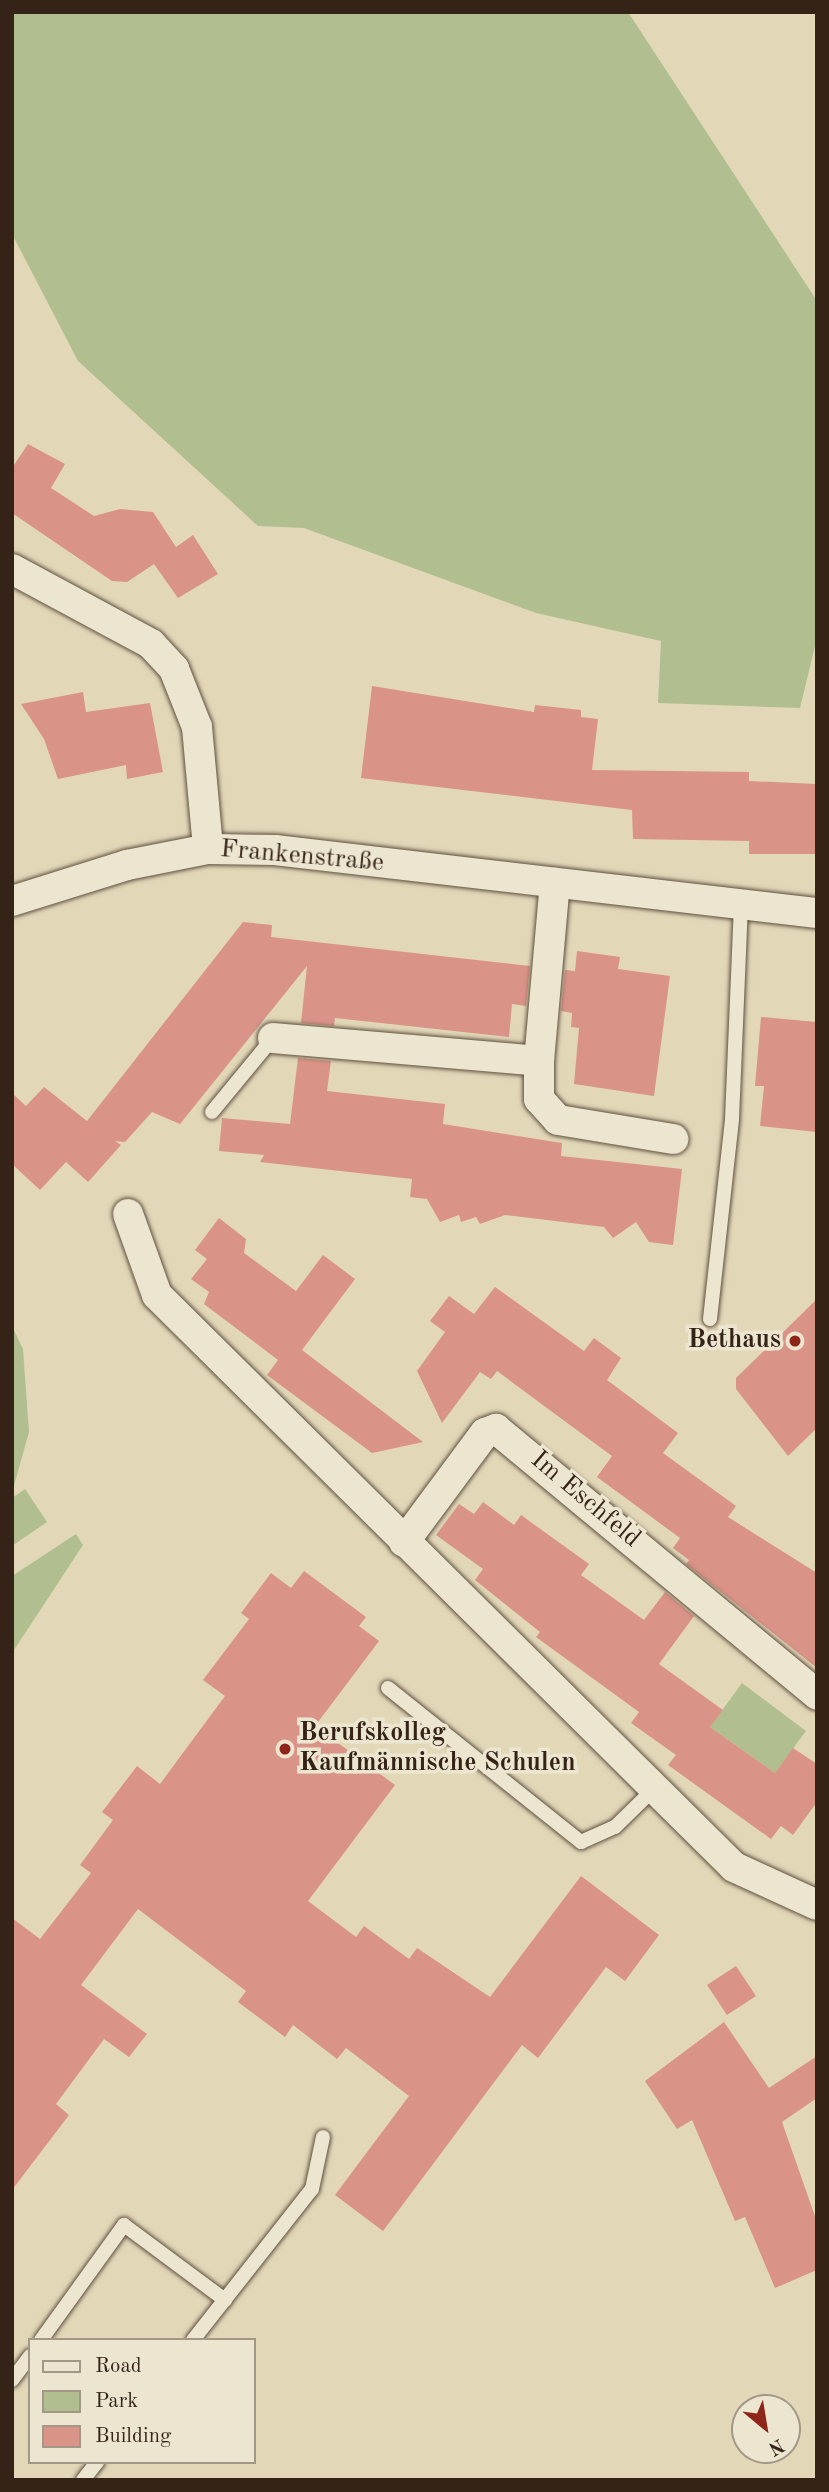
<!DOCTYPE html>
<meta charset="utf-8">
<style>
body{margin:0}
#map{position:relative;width:829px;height:2492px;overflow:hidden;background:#e2d8b8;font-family:"Old Standard TT",serif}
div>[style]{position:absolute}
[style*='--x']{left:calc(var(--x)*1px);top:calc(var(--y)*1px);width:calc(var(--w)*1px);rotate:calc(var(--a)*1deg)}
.green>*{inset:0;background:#b1bf90}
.building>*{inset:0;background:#d99387}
.roads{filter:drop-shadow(0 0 2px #605040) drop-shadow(0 0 2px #605040)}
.lane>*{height:14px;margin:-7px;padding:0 7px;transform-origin:7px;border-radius:7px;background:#ece6d1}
.street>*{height:30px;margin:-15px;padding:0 15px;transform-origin:15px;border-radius:15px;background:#ece6d1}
.dots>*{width:19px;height:19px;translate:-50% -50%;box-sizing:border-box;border:4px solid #ece6d1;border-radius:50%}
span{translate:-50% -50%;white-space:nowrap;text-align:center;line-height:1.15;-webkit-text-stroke:7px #ece6d1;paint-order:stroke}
.street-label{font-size:26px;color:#352318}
.poi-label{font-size:26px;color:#352318;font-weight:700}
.right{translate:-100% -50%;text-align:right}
.left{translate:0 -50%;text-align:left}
.frame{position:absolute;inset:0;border:14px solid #352318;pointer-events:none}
.legend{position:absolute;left:28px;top:2338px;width:228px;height:126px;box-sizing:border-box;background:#ece6d1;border:2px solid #a39887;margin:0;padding:9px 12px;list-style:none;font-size:21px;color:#352318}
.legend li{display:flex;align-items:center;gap:14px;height:35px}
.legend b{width:35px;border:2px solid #a39887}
.north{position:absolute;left:731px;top:2394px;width:70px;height:70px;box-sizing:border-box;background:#ece6d1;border:2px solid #a39887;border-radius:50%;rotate:150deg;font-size:19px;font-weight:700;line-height:28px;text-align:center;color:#352318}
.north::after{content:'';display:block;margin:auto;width:24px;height:32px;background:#8f2418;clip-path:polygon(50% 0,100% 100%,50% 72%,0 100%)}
</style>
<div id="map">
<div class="green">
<div style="clip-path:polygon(12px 12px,628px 12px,817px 301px,817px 638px,800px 708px,658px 703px,661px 641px,536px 613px,304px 528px,258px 526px,78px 361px,12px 234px)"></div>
<div style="clip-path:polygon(12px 1326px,23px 1349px,29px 1432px,12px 1493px)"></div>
<div style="clip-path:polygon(25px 1489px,47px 1522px,12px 1546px,12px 1498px)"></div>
<div style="clip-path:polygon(76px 1534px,83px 1545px,12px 1653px,12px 1576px)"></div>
<div style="clip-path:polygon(742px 1683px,806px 1731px,775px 1773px,710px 1727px)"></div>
</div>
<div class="building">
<div style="clip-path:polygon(28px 444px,65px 464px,51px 488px,94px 516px,120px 509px,153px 512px,176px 547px,193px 535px,218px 574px,178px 598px,154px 564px,127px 582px,112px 581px,12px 513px,12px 468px)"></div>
<div style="clip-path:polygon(372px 686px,534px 712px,535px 705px,581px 710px,581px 717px,598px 719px,592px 770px,749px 772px,749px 781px,817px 784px,817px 854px,749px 854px,749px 841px,633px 839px,632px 810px,361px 778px)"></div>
<div style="clip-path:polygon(83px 692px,86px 712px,150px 703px,163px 772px,127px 779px,126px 765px,58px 779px,44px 739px,21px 704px)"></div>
<div style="clip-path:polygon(243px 922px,272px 925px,271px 937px,530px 966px,526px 1006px,512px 1004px,509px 1037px,335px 1018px,334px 1026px,301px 1023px,307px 966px,180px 1124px,152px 1112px,125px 1142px,115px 1141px,121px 1145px,88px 1182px,66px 1162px,40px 1190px,12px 1164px,12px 1093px,26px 1106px,44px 1087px,87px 1121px)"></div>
<div style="clip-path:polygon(577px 951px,620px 957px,618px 969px,670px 976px,654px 1096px,574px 1084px,579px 1028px,571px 1027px,572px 1013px,561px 1011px,565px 970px,575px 971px)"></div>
<div style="clip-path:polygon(761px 1017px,817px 1022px,817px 1132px,760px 1126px,764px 1086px,755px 1086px)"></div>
<div style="clip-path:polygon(298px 1058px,331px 1061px,327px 1091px,445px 1104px,443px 1124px,562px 1143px,561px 1156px,682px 1169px,673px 1245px,649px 1242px,636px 1222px,613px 1238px,604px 1227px,505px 1215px,480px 1224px,476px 1217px,461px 1222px,459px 1215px,440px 1222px,427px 1199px,410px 1197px,412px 1179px,260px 1162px,264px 1155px,219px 1151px,222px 1118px,290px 1124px)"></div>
<div style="clip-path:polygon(219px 1218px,246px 1239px,244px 1253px,296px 1291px,323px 1255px,355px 1279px,302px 1350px,423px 1442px,372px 1453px,267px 1375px,278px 1360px,204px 1304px,209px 1292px,191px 1279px,207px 1259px,195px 1250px)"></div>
<div style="clip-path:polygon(495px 1287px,584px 1351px,594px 1338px,621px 1358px,607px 1380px,678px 1433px,663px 1453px,736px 1506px,728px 1517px,817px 1573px,817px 1668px,686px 1564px,689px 1560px,673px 1548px,680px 1538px,597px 1477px,612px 1456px,497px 1371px,491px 1379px,480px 1372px,442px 1423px,417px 1371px,445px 1332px,430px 1321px,449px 1296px,474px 1314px)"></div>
<div style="clip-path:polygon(817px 1299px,817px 1428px,788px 1456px,736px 1389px,736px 1378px)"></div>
<div style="clip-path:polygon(483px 1502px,514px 1525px,521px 1515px,589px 1564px,581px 1575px,644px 1620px,665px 1592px,694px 1616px,659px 1664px,723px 1710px,710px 1727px,775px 1773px,793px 1748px,817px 1764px,817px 1802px,793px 1835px,781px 1826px,771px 1839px,668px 1765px,676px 1755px,631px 1723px,639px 1712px,536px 1637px,540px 1632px,475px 1580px,483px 1569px,436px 1535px,459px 1504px,474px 1514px)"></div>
<div style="clip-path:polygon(304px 1571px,366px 1617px,359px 1626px,379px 1641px,315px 1726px,395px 1785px,308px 1901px,356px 1937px,364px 1926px,409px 1959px,417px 1948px,490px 1997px,581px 1876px,659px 1935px,625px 1981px,606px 1967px,538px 2058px,522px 2045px,383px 2231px,335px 2195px,409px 2096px,346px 2048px,337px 2059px,293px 2025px,285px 2037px,238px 2002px,246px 1991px,138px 1909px,81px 1985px,147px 2034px,129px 2057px,104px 2039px,56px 2104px,69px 2115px,12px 2190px,12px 1918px,40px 1939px,91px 1873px,80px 1865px,113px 1820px,102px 1812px,137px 1766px,160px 1784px,225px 1696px,203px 1680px,249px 1619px,241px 1613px,271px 1573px,291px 1588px)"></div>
<div style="clip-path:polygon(736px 1966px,756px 1996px,727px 2015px,707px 1985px)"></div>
<div style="clip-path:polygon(724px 2022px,769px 2088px,817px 2056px,817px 2098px,782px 2122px,817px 2222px,817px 2270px,775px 2288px,745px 2217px,735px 2221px,692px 2120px,677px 2129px,645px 2081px)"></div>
</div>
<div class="roads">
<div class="lane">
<div style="--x:212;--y:1112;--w:96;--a:-50.5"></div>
<div style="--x:710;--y:1319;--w:201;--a:-83.7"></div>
<div style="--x:732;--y:1119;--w:215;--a:-87.6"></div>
<div style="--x:388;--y:1688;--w:247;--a:38.6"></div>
<div style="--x:581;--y:1842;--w:37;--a:-24"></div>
<div style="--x:615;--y:1827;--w:54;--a:-44.3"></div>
<div style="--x:41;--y:2340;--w:142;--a:-54.2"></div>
<div style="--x:124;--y:2225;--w:126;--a:36.6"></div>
<div style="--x:193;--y:2340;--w:192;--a:-51.8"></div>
<div style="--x:312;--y:2189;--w:53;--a:-78.1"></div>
<div style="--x:12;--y:2380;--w:30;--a:-53"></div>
<div style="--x:83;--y:2480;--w:23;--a:-52"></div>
</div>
<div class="street">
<div style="--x:12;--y:569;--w:158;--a:28.3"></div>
<div style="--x:151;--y:644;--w:34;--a:47"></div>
<div style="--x:174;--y:669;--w:62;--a:68.4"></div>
<div style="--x:197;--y:727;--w:122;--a:84.8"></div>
<div style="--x:12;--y:901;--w:121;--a:-17.4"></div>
<div style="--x:127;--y:865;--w:83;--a:-11.2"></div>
<div style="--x:208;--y:849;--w:67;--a:0.9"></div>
<div style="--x:275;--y:850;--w:546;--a:6.63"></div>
<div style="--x:273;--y:1038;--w:267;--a:4.9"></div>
<div style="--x:539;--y:1061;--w:179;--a:-84.9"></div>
<div style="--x:539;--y:1061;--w:38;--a:90"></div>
<div style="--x:539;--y:1099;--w:28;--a:48"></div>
<div style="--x:558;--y:1120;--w:117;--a:9.4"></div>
<div style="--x:128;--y:1214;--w:86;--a:70.3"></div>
<div style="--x:157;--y:1295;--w:812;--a:44.75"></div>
<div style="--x:734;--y:1867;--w:91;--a:24.6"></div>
<div style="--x:404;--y:1542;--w:136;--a:-53.4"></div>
<div style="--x:485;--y:1433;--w:12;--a:-20"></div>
<div style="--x:496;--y:1429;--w:417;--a:39.6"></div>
</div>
</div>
<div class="dots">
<div style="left:795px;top:1341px;background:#8f2418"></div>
<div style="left:285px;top:1749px;background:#8f2418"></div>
</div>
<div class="street-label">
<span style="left:302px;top:857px;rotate:5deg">Frankenstraße</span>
<span style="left:585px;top:1500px;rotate:40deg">Im Eschfeld</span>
</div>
<div class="poi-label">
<span class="right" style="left:781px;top:1341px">Bethaus</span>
<span class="left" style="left:299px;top:1749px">Berufskolleg<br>Kaufmännische Schulen</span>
</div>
<div class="frame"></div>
<ul class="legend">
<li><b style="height:9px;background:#ece6d1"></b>Road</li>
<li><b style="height:19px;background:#b1bf90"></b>Park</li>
<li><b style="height:19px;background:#d99387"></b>Building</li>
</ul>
<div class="north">N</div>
</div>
